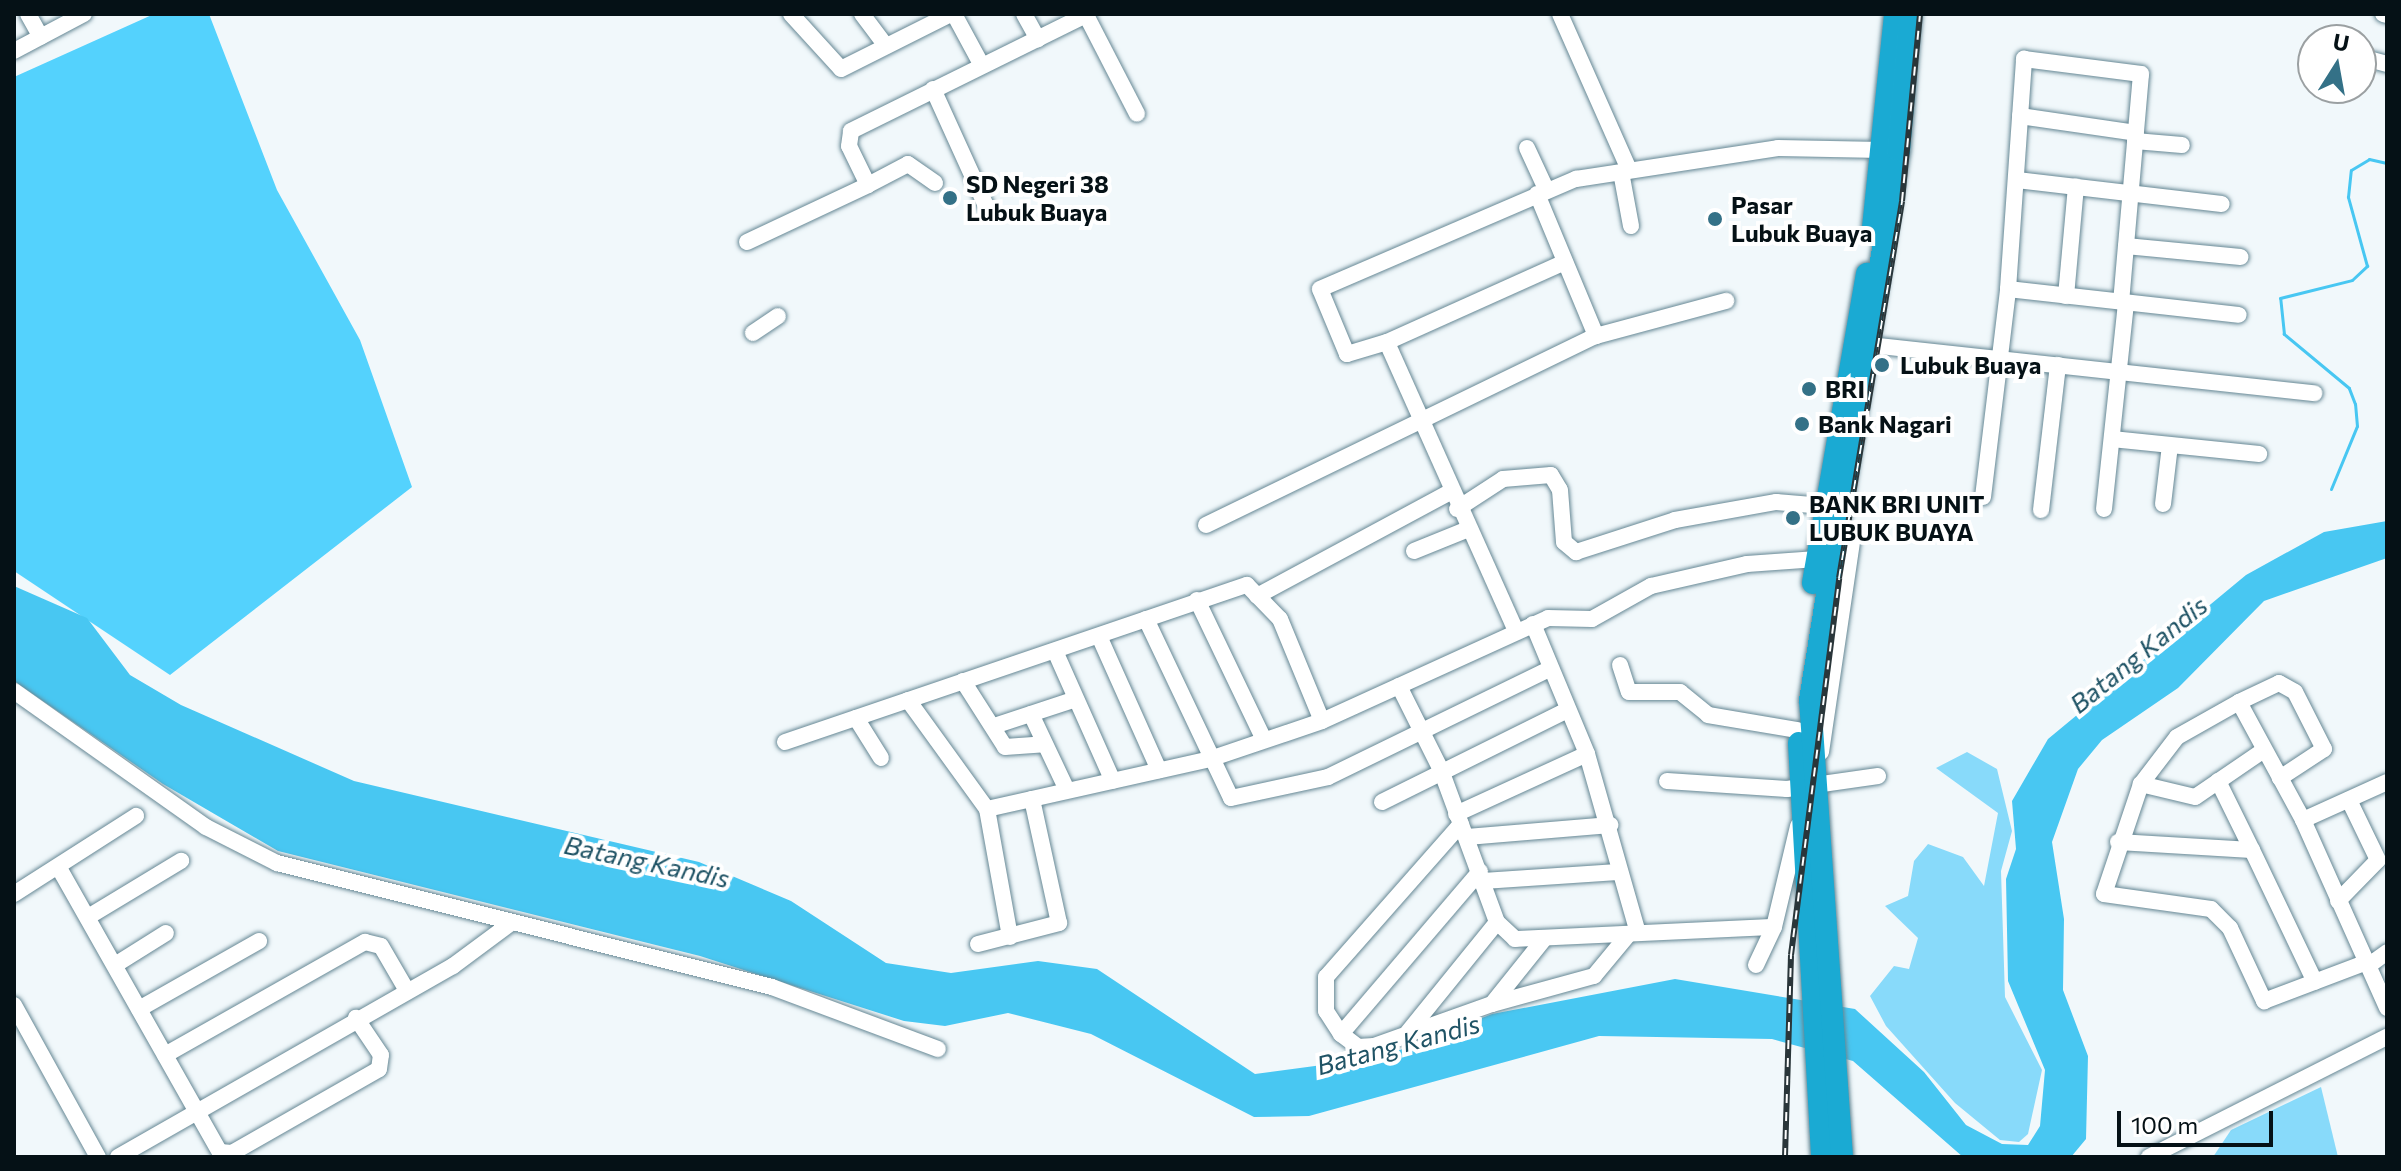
<!DOCTYPE html>
<style>
body{margin:0}
#map{position:relative;width:2401px;height:1171px;overflow:hidden;background:#f1f8fb;font-family:Commissioner,sans-serif}
div>[style]{position:absolute}
[style*='--x']{left:calc(var(--x)*1px);top:calc(var(--y)*1px);width:calc(var(--w)*1px);rotate:calc(var(--a)*1deg)}
.green>*{inset:0;background:#88dafa}
.forest>*{inset:0;background:#54d2fd}
.water>*{inset:0;background:#48c7f2}
.stream>*{height:3px;margin:-1.5px;padding:0 1.5px;transform-origin:1.5px;border-radius:1.5px;background:#48c7f2}
.roads{filter:drop-shadow(0 0 2px #658794) drop-shadow(0 0 2px #658794)}
.minor>*{height:16px;margin:-8px;padding:0 8px;transform-origin:8px;border-radius:8px;background:#fff}
.highway>*{height:22px;margin:-11px;padding:0 11px;transform-origin:11px;border-radius:11px;background:#1aaad3}
.rail>*{height:6px;margin-top:-3px;transform-origin:0;background:repeating-linear-gradient(90deg,#fff 0 9px,#2a363a 0 18px);box-sizing:border-box;border-block:2px solid #2a363a}
.dots>*{width:22px;height:22px;translate:-50% -50%;box-sizing:border-box;border:4px solid #fff;border-radius:50%}
span{translate:-50% -50%;white-space:nowrap;text-align:center;line-height:1.15;-webkit-text-stroke:8px #fff;paint-order:stroke}
.poi-label{font-size:24px;color:#051116;font-weight:700}
.left{translate:0 -50%;text-align:left}
.water-label{font-size:26px;color:#1f5365;font-style:italic}
.frame{position:absolute;inset:0;border:16px solid #051116;pointer-events:none}
.north{position:absolute;left:2297px;top:24px;width:80px;height:80px;box-sizing:border-box;background:#fff;border:2px solid #9ba0a2;border-radius:50%;rotate:11deg;font-size:22px;font-weight:700;line-height:32px;text-align:center;color:#051116}
.north::after{content:'';display:block;margin:auto;width:28px;height:36px;background:#347187;clip-path:polygon(50% 0,100% 100%,50% 72%,0 100%)}
.scale{position:absolute;left:2117px;top:1111px;width:156px;height:36px;box-sizing:border-box;border:4px solid #051116;border-top:0;padding-left:10px;font-size:24px;line-height:28px;white-space:nowrap;color:#051116;-webkit-text-stroke:6px #fff;paint-order:stroke}
</style>
<div id="map">
<div class="green">
<div style="clip-path:polygon(1967px 752px,1997px 769px,2012px 831px,2001px 871px,2005px 997px,2042px 1070px,2028px 1134px,2019px 1142px,2000px 1140px,1955px 1103px,1886px 1026px,1870px 996px,1894px 966px,1909px 969px,1918px 938px,1885px 906px,1908px 896px,1914px 861px,1928px 844px,1963px 857px,1984px 886px,1998px 813px,1936px 768px)"></div>
<div style="clip-path:polygon(2321px 1087px,2338px 1157px,2213px 1157px,2231px 1130px)"></div>
</div>
<div class="forest">
<div style="clip-path:polygon(154px 14px,209px 14px,277px 190px,360px 340px,412px 487px,170px 675px,14px 571px,14px 77px)"></div>
</div>
<div class="water">
<div style="clip-path:polygon(2387px 521px,2387px 558px,2264px 601px,2178px 688px,2102px 740px,2078px 769px,2052px 842px,2064px 919px,2063px 990px,2088px 1056px,2086px 1139px,2071px 1157px,1963px 1157px,1853px 1061px,1772px 1039px,1599px 1036px,1309px 1116px,1254px 1117px,1091px 1034px,1008px 1013px,945px 1026px,904px 1021px,700px 956px,278px 851px,163px 784px,14px 681px,14px 586px,87px 618px,130px 675px,181px 705px,354px 781px,699px 862px,791px 901px,886px 963px,951px 973px,1038px 961px,1097px 969px,1255px 1074px,1382px 1057px,1492px 1014px,1675px 979px,1855px 1009px,1924px 1072px,1966px 1125px,2002px 1144px,2028px 1145px,2040px 1126px,2045px 1070px,2008px 981px,2006px 879px,2016px 849px,2012px 801px,2048px 739px,2246px 575px,2324px 532px)"></div>
</div>
<div class="stream">
<div style="--x:2331;--y:489;--w:68;--a:-67.6"></div>
<div style="--x:2357;--y:426;--w:22;--a:-95"></div>
<div style="--x:2355;--y:404;--w:17;--a:-111"></div>
<div style="--x:2349;--y:388;--w:85;--a:-140.3"></div>
<div style="--x:2284;--y:334;--w:36;--a:-96"></div>
<div style="--x:2280;--y:298;--w:74;--a:-14"></div>
<div style="--x:2352;--y:280;--w:21;--a:-43"></div>
<div style="--x:2367;--y:266;--w:72;--a:-105.4"></div>
<div style="--x:2348;--y:197;--w:27;--a:-84"></div>
<div style="--x:2351;--y:170;--w:21;--a:-31"></div>
<div style="--x:2369;--y:159;--w:18;--a:13"></div>
</div>
<div class="roads">
<div class="minor">
<div style="--x:28;--y:14;--w:26;--a:61"></div>
<div style="--x:791;--y:14;--w:74;--a:47.7"></div>
<div style="--x:841;--y:69;--w:123;--a:-26.6"></div>
<div style="--x:862;--y:14;--w:40;--a:53"></div>
<div style="--x:954;--y:14;--w:57;--a:61.6"></div>
<div style="--x:1024;--y:14;--w:29;--a:61"></div>
<div style="--x:1560;--y:14;--w:171;--a:66.1"></div>
<div style="--x:2383;--y:14;--w:4;--a:14"></div>
<div style="--x:1086;--y:15;--w:111;--a:62.7"></div>
<div style="--x:14;--y:51;--w:79;--a:-27.9"></div>
<div style="--x:2361;--y:57;--w:27;--a:15"></div>
<div style="--x:933;--y:89;--w:133;--a:65.6"></div>
<div style="--x:2020;--y:116;--w:117;--a:8.3"></div>
<div style="--x:2135;--y:141;--w:47;--a:4.9"></div>
<div style="--x:1527;--y:148;--w:45;--a:65.1"></div>
<div style="--x:1621;--y:172;--w:55;--a:79.5"></div>
<div style="--x:2017;--y:180;--w:206;--a:6.7"></div>
<div style="--x:868;--y:185;--w:45;--a:-27.7"></div>
<div style="--x:908;--y:164;--w:33;--a:35"></div>
<div style="--x:1537;--y:194;--w:154;--a:67.4"></div>
<div style="--x:747;--y:242;--w:134;--a:-25.2"></div>
<div style="--x:868;--y:185;--w:43;--a:-116"></div>
<div style="--x:849;--y:146;--w:15;--a:-82"></div>
<div style="--x:851;--y:131;--w:264;--a:-26.3"></div>
<div style="--x:2126;--y:246;--w:115;--a:5.5"></div>
<div style="--x:2008;--y:289;--w:232;--a:6.4"></div>
<div style="--x:2066;--y:296;--w:110;--a:-84.8"></div>
<div style="--x:753;--y:333;--w:30;--a:-34"></div>
<div style="--x:1387;--y:342;--w:195;--a:-24.2"></div>
<div style="--x:1870;--y:345;--w:447;--a:6.2"></div>
<div style="--x:2112;--y:439;--w:148;--a:5.8"></div>
<div style="--x:1983;--y:497;--w:209;--a:-83.1"></div>
<div style="--x:2008;--y:289;--w:231;--a:-86"></div>
<div style="--x:2024;--y:59;--w:118;--a:7.3"></div>
<div style="--x:2141;--y:74;--w:229;--a:95"></div>
<div style="--x:2163;--y:504;--w:59;--a:-83.2"></div>
<div style="--x:1457;--y:509;--w:55;--a:-33.1"></div>
<div style="--x:1503;--y:479;--w:48;--a:-4.8"></div>
<div style="--x:1551;--y:475;--w:17;--a:59"></div>
<div style="--x:1560;--y:490;--w:52;--a:85.6"></div>
<div style="--x:1564;--y:542;--w:16;--a:40"></div>
<div style="--x:1576;--y:552;--w:104;--a:-17.9"></div>
<div style="--x:1675;--y:520;--w:103;--a:-10.1"></div>
<div style="--x:1776;--y:502;--w:48;--a:4.8"></div>
<div style="--x:2104;--y:509;--w:208;--a:-83.9"></div>
<div style="--x:2041;--y:510;--w:146;--a:-83.3"></div>
<div style="--x:1206;--y:525;--w:433;--a:-25.9"></div>
<div style="--x:1596;--y:336;--w:135;--a:-15.1"></div>
<div style="--x:1414;--y:551;--w:56;--a:-22"></div>
<div style="--x:1257;--y:596;--w:217;--a:-28.3"></div>
<div style="--x:1197;--y:600;--w:155;--a:64.4"></div>
<div style="--x:1146;--y:619;--w:198;--a:64.6"></div>
<div style="--x:1231;--y:798;--w:99;--a:-12.2"></div>
<div style="--x:1328;--y:777;--w:246;--a:-26"></div>
<div style="--x:1533;--y:624;--w:141;--a:67.4"></div>
<div style="--x:1587;--y:754;--w:186;--a:74.1"></div>
<div style="--x:1516;--y:631;--w:316;--a:-114.1"></div>
<div style="--x:1387;--y:342;--w:42;--a:163.3"></div>
<div style="--x:1347;--y:354;--w:70;--a:-112.6"></div>
<div style="--x:1320;--y:289;--w:279;--a:-23.3"></div>
<div style="--x:1576;--y:179;--w:204;--a:-8.7"></div>
<div style="--x:1778;--y:148;--w:104;--a:1.1"></div>
<div style="--x:1099;--y:636;--w:147;--a:65.9"></div>
<div style="--x:1055;--y:651;--w:142;--a:66"></div>
<div style="--x:1620;--y:665;--w:28;--a:72"></div>
<div style="--x:1629;--y:692;--w:51;--a:0"></div>
<div style="--x:1680;--y:692;--w:36;--a:39"></div>
<div style="--x:1708;--y:715;--w:91;--a:9.5"></div>
<div style="--x:963;--y:681;--w:78;--a:57.5"></div>
<div style="--x:1005;--y:747;--w:39;--a:-4"></div>
<div style="--x:1399;--y:686;--w:94;--a:63.4"></div>
<div style="--x:1441;--y:770;--w:162;--a:69.8"></div>
<div style="--x:1497;--y:922;--w:25;--a:43"></div>
<div style="--x:1515;--y:939;--w:259;--a:-2.7"></div>
<div style="--x:1774;--y:927;--w:104;--a:-76.6"></div>
<div style="--x:14;--y:691;--w:235;--a:35.3"></div>
<div style="--x:206;--y:827;--w:80;--a:26.9"></div>
<div style="--x:277;--y:863;--w:510;--a:14.06"></div>
<div style="--x:772;--y:987;--w:177;--a:20.5"></div>
<div style="--x:908;--y:700;--w:135;--a:54.1"></div>
<div style="--x:987;--y:809;--w:229;--a:-12.6"></div>
<div style="--x:1210;--y:759;--w:118;--a:-18.7"></div>
<div style="--x:1322;--y:721;--w:248;--a:-24.5"></div>
<div style="--x:1548;--y:618;--w:44;--a:1.3"></div>
<div style="--x:1592;--y:619;--w:68;--a:-29.2"></div>
<div style="--x:1651;--y:586;--w:98;--a:-12.9"></div>
<div style="--x:1747;--y:564;--w:70;--a:-4.1"></div>
<div style="--x:2239;--y:702;--w:44;--a:-25.4"></div>
<div style="--x:2279;--y:683;--w:18;--a:29"></div>
<div style="--x:2295;--y:692;--w:64;--a:63"></div>
<div style="--x:2324;--y:749;--w:53;--a:146.6"></div>
<div style="--x:1031;--y:714;--w:84;--a:64.7"></div>
<div style="--x:856;--y:718;--w:47;--a:58"></div>
<div style="--x:994;--y:726;--w:86;--a:-18.2"></div>
<div style="--x:785;--y:742;--w:488;--a:-18.8"></div>
<div style="--x:1247;--y:585;--w:47;--a:45.9"></div>
<div style="--x:1280;--y:619;--w:110;--a:67.6"></div>
<div style="--x:2264;--y:750;--w:83;--a:145.7"></div>
<div style="--x:2195;--y:797;--w:56;--a:-166.5"></div>
<div style="--x:2141;--y:784;--w:116;--a:108.6"></div>
<div style="--x:2104;--y:894;--w:108;--a:8"></div>
<div style="--x:2211;--y:909;--w:27;--a:45"></div>
<div style="--x:2230;--y:928;--w:81;--a:65"></div>
<div style="--x:2264;--y:1001;--w:105;--a:-20.7"></div>
<div style="--x:1821;--y:752;--w:218;--a:-81.6"></div>
<div style="--x:1667;--y:781;--w:120;--a:3.8"></div>
<div style="--x:1787;--y:789;--w:92;--a:-8.1"></div>
<div style="--x:2218;--y:781;--w:77;--a:63.8"></div>
<div style="--x:2141;--y:784;--w:59;--a:-52.5"></div>
<div style="--x:2177;--y:737;--w:71;--a:-29.4"></div>
<div style="--x:2239;--y:702;--w:134;--a:61.5"></div>
<div style="--x:2303;--y:820;--w:206;--a:65.9"></div>
<div style="--x:1382;--y:802;--w:207;--a:-26.4"></div>
<div style="--x:987;--y:809;--w:130;--a:79.8"></div>
<div style="--x:1456;--y:814;--w:144;--a:-24.6"></div>
<div style="--x:2303;--y:820;--w:92;--a:-24.3"></div>
<div style="--x:1461;--y:824;--w:204;--a:131.4"></div>
<div style="--x:1326;--y:977;--w:34;--a:90"></div>
<div style="--x:1326;--y:1011;--w:27;--a:57"></div>
<div style="--x:1341;--y:1034;--w:21;--a:37"></div>
<div style="--x:1358;--y:1047;--w:16;--a:-4"></div>
<div style="--x:1374;--y:1046;--w:125;--a:-19.6"></div>
<div style="--x:1492;--y:1004;--w:83;--a:-51.3"></div>
<div style="--x:1467;--y:837;--w:144;--a:-4.8"></div>
<div style="--x:2118;--y:842;--w:134;--a:3.4"></div>
<div style="--x:2252;--y:850;--w:146;--a:64.5"></div>
<div style="--x:59;--y:868;--w:326;--a:60.5"></div>
<div style="--x:220;--y:1152;--w:12;--a:5"></div>
<div style="--x:232;--y:1153;--w:169;--a:-29.7"></div>
<div style="--x:379;--y:1069;--w:14;--a:-82"></div>
<div style="--x:381;--y:1055;--w:45;--a:-124"></div>
<div style="--x:1483;--y:881;--w:135;--a:-3.8"></div>
<div style="--x:14;--y:894;--w:145;--a:-32.6"></div>
<div style="--x:2338;--y:901;--w:57;--a:-45.7"></div>
<div style="--x:2378;--y:860;--w:67;--a:-115.8"></div>
<div style="--x:88;--y:917;--w:109;--a:-31.1"></div>
<div style="--x:978;--y:944;--w:84;--a:-14.5"></div>
<div style="--x:1059;--y:923;--w:127;--a:-102.3"></div>
<div style="--x:115;--y:965;--w:60;--a:-32.1"></div>
<div style="--x:1756;--y:965;--w:42;--a:-64.7"></div>
<div style="--x:2368;--y:966;--w:24;--a:-36"></div>
<div style="--x:1492;--y:1004;--w:106;--a:-15.4"></div>
<div style="--x:1594;--y:976;--w:53;--a:-50.3"></div>
<div style="--x:14;--y:1005;--w:174;--a:61.1"></div>
<div style="--x:139;--y:1009;--w:138;--a:-29.5"></div>
<div style="--x:1408;--y:1032;--w:141;--a:-51"></div>
<div style="--x:1341;--y:1034;--w:214;--a:-49.5"></div>
<div style="--x:165;--y:1055;--w:230;--a:-29.5"></div>
<div style="--x:365;--y:942;--w:16;--a:14"></div>
<div style="--x:381;--y:946;--w:50;--a:59.8"></div>
<div style="--x:118;--y:1157;--w:386;--a:-29.7"></div>
<div style="--x:453;--y:966;--w:72;--a:-36.6"></div>
<div style="--x:2149;--y:1157;--w:267;--a:-26.8"></div>
</div>
<div class="highway">
<div style="--x:1873;--y:228;--w:215;--a:-84.1"></div>
<div style="--x:1813;--y:583;--w:314;--a:-80.1"></div>
<div style="--x:1799;--y:743;--w:415;--a:86.8"></div>
<div style="--x:1842;--y:1157;--w:458;--a:-94"></div>
<div style="--x:1810;--y:700;--w:557;--a:-80.81"></div>
<div style="--x:1899;--y:150;--w:137;--a:-85"></div>
</div>
</div>
<div class="rail">
<div style="--x:1785;--y:1157;--w:202;--a:-88.3"></div>
<div style="--x:1791;--y:955;--w:380;--a:-82.7"></div>
<div style="--x:1839;--y:578;--w:382;--a:-80.5"></div>
<div style="--x:1902;--y:201;--w:188;--a:-84.5"></div>
</div>
<div class="dots">
<div style="left:950px;top:198px;background:#347187"></div>
<div style="left:1715px;top:219px;background:#347187"></div>
<div style="left:1882px;top:365px;background:#347187"></div>
<div style="left:1809px;top:389px;background:#347187"></div>
<div style="left:1802px;top:424px;background:#347187"></div>
<div style="left:1793px;top:518px;background:#347187"></div>
</div>
<div class="poi-label">
<span class="left" style="left:966px;top:198px">SD Negeri 38<br>Lubuk Buaya</span>
<span class="left" style="left:1731px;top:219px">Pasar<br>Lubuk Buaya</span>
<span class="left" style="left:1900px;top:365px">Lubuk Buaya</span>
<span class="left" style="left:1825px;top:389px">BRI</span>
<span class="left" style="left:1818px;top:424px">Bank Nagari</span>
<span class="left" style="left:1809px;top:518px">BANK BRI UNIT<br>LUBUK BUAYA</span>
</div>
<div class="water-label">
<span style="left:2138px;top:654px;rotate:-39deg">Batang Kandis</span>
<span style="left:647px;top:861px;rotate:12deg">Batang Kandis</span>
<span style="left:1398px;top:1044px;rotate:-15deg">Batang Kandis</span>
</div>
<div class="frame"></div>
<div class="north">U</div>
<div class="scale">100 m</div>
</div>
